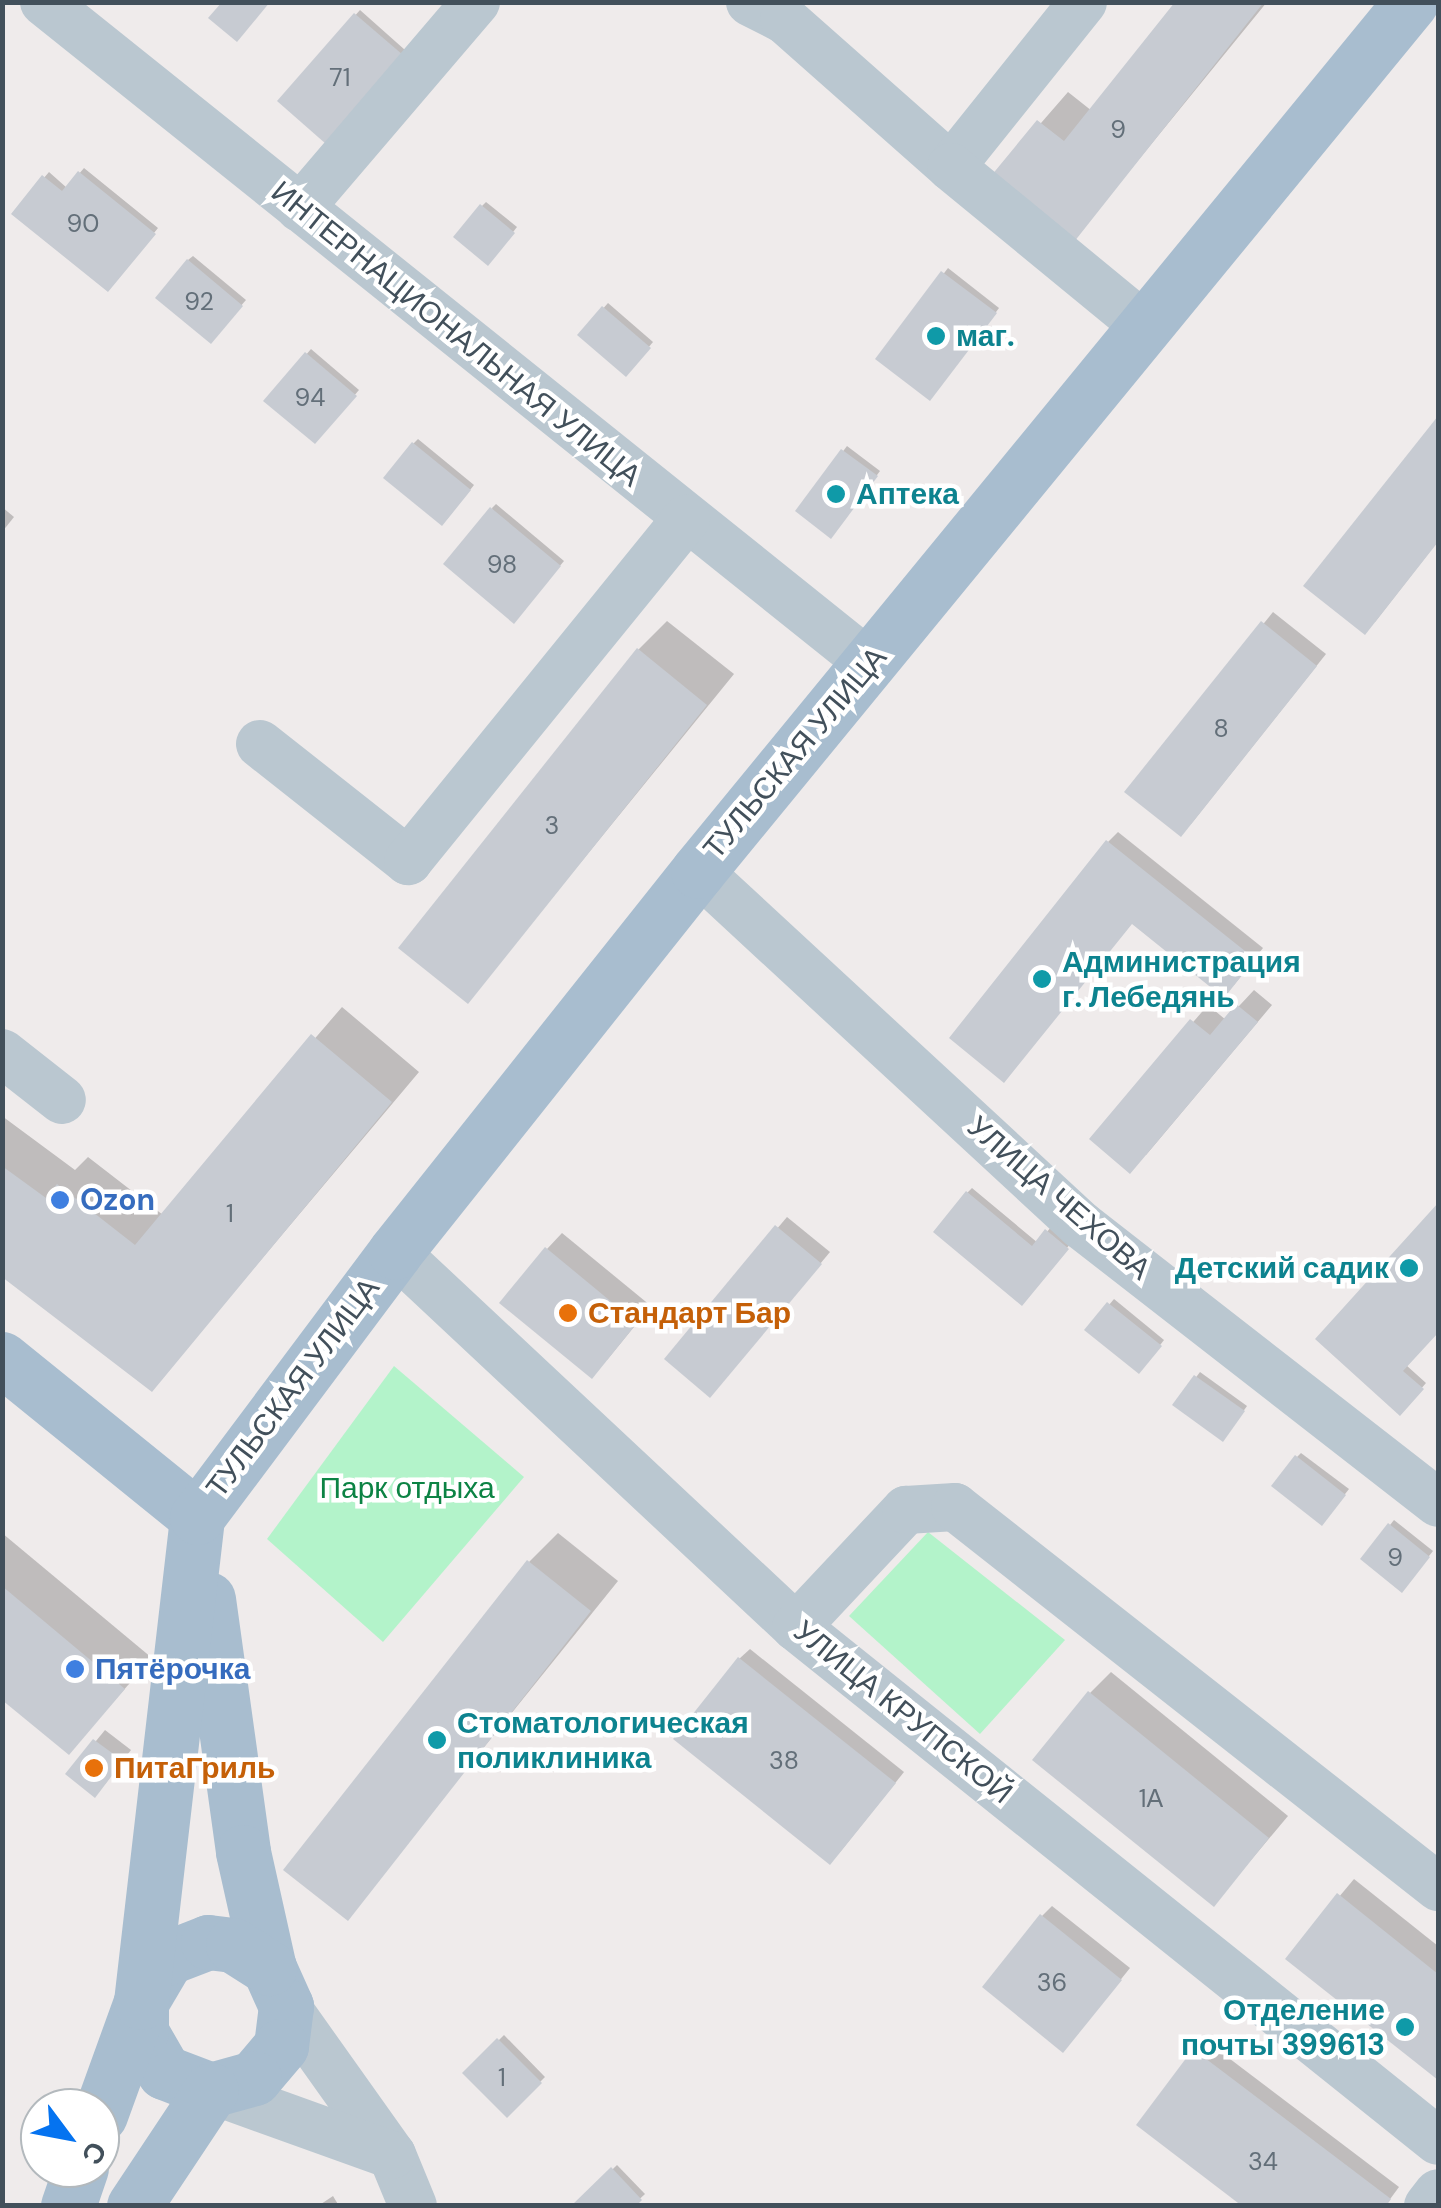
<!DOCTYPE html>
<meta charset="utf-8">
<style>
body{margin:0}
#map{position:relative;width:1441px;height:2208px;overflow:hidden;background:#efebeb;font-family:"DM Sans",sans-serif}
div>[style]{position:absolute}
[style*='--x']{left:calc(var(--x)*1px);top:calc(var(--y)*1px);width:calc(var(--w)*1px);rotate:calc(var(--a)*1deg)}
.green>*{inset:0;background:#b3f3ca}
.shadow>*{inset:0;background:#0003}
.building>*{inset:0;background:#c7cbd2}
.minor>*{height:48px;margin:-24px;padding:0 24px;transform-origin:24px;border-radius:24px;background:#bac7d0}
.major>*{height:55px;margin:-27.5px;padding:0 27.5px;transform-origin:27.5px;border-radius:27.5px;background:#a8bdcf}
.dots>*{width:28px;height:28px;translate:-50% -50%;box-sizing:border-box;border:5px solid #fff;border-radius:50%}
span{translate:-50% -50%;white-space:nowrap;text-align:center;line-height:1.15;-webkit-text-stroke:9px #fff;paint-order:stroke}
.number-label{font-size:25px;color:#636f79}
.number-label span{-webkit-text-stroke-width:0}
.street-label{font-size:30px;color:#42505b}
.culture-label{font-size:30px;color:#0d838f;font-weight:700}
.left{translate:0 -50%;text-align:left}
.right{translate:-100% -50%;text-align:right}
.shop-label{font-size:30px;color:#366cbe;font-weight:700}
.food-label{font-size:30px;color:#c56008;font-weight:700}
.park-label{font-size:30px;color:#0c8344}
.frame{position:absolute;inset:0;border:5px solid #42505b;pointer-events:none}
.north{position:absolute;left:20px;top:2088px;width:100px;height:100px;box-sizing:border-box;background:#fff;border:2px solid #b3b9bd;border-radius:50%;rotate:122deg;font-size:28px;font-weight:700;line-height:40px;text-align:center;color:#42505b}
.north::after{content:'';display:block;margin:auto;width:35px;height:45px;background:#0573f0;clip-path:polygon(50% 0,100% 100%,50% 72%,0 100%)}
</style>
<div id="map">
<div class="green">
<div style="clip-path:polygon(394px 1366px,524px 1477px,383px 1642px,267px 1539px)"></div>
<div style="clip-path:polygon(928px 1532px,1065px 1640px,980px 1734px,849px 1616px)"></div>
</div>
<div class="shadow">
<div style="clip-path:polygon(1178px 2px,1267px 2px,1074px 239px,995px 176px,1068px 92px,1092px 111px)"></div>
<div style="clip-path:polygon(360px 10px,405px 50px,325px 140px,281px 101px)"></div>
<div style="clip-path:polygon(84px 168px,158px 228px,112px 285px,14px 213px,49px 172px,67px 188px)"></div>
<div style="clip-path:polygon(486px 202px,517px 227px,492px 258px,482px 206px)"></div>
<div style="clip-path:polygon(193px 256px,246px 300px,210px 341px,188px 260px)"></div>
<div style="clip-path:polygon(948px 268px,999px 308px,935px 393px,879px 358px)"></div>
<div style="clip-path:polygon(608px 303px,653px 342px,626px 374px,580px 335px)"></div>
<div style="clip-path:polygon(311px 349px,359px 390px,315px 441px,267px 400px)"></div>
<div style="clip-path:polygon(1438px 420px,1438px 541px,1375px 622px,1307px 586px)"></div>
<div style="clip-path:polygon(418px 439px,474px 485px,447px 519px,413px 444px)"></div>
<div style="clip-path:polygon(847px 446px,880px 471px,835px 531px,798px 511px)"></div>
<div style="clip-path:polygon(496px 504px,564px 561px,518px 616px,492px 508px)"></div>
<div style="clip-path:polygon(2px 507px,14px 517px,2px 532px)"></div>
<div style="clip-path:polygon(1273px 612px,1326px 654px,1191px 824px,1128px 792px)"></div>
<div style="clip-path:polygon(667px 621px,734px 674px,468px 1001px,638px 650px)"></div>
<div style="clip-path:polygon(1118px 832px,1263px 948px,1234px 985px,1108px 842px)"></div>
<div style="clip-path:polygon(1254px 990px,1272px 1005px,1146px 1155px,1092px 1138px,1208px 1005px,1226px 1020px)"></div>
<div style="clip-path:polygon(342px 1007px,419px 1072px,152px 1389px,2px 1274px,2px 1116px,75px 1170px,88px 1157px,163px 1215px)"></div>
<div style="clip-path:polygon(972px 1188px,1038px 1243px,1051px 1227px,1071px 1243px,1026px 1298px,967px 1193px)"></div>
<div style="clip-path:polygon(1438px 1207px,1438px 1329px,1406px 1365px,1426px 1383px,1400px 1413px,1319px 1339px)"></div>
<div style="clip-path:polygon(787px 1217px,830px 1252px,720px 1384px,667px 1359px)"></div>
<div style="clip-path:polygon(562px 1233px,651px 1306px,607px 1360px,547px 1249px)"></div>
<div style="clip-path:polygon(1114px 1299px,1164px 1340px,1143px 1367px,1088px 1330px)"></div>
<div style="clip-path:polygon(1200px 1372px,1247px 1406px,1227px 1434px,1176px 1404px)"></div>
<div style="clip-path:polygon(1301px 1453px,1349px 1489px,1326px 1518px,1297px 1457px)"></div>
<div style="clip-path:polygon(1394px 1520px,1433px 1551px,1406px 1585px,1390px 1525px)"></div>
<div style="clip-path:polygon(2px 1533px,152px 1658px,69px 1752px,2px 1697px)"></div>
<div style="clip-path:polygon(558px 1533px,618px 1581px,347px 1917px,529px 1562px)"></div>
<div style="clip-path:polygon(750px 1649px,904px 1772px,840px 1852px,739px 1659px)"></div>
<div style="clip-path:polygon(1111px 1672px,1288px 1816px,1214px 1904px,1090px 1693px)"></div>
<div style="clip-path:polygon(105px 1730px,131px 1750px,105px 1784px,69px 1774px)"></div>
<div style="clip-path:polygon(1354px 1879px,1438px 1946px,1438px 2077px,1288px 1958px)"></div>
<div style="clip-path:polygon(1052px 1906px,1130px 1968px,1073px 2039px,1042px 1916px)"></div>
<div style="clip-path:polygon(504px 2035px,545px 2077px,508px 2114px,466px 2073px)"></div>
<div style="clip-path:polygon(1205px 2040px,1399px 2187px,1385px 2206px,1139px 2124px)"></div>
<div style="clip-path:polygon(617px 2165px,645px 2194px,632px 2206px,575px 2206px)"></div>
<div style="clip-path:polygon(333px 2196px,339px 2206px,318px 2206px)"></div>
</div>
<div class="building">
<div style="clip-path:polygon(222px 2px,270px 2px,237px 42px,208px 18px)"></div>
<div style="clip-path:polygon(1175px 2px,1264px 2px,1074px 242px,991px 176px,1037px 120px,1064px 141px)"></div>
<div style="clip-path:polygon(354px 13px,403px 55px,326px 144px,277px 101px)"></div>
<div style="clip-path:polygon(78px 171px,156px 234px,108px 292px,11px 214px,42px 175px,62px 191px)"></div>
<div style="clip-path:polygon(480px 204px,515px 233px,488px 266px,453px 237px)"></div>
<div style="clip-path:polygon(187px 259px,243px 306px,211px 344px,155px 298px)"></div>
<div style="clip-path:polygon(941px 271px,997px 313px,930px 401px,875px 359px)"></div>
<div style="clip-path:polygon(602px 306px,651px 348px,626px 377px,577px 335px)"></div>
<div style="clip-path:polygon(305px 352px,357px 396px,315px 444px,263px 401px)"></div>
<div style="clip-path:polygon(1438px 416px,1438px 542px,1365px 635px,1303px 586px)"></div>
<div style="clip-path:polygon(412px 442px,471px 490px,442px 526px,383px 478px)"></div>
<div style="clip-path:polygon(841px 449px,878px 476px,831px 539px,795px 511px)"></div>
<div style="clip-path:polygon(490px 507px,561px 566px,514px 624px,443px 564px)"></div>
<div style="clip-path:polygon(1261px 621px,1317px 666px,1181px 837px,1124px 792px)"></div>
<div style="clip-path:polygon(637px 648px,707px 705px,468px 1004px,398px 948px)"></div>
<div style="clip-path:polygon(1106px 840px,1255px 959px,1224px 998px,1132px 924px,1004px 1083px,949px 1038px)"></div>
<div style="clip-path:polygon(1236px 1004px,1258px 1022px,1130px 1174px,1089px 1139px,1190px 1019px,1210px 1035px)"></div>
<div style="clip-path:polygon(311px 1034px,392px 1102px,152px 1392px,2px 1277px,2px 1166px,46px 1198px,57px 1184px,135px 1245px)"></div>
<div style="clip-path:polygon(966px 1191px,1032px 1246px,1045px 1229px,1069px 1249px,1022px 1306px,933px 1232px)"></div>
<div style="clip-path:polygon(1438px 1203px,1438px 1333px,1403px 1371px,1424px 1389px,1400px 1416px,1315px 1339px)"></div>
<div style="clip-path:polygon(775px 1225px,822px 1264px,710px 1398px,664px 1359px)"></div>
<div style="clip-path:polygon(545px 1247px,637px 1323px,592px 1379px,499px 1303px)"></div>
<div style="clip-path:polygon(1107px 1302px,1162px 1346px,1139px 1374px,1084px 1330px)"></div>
<div style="clip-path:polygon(1194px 1375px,1245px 1411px,1223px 1442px,1172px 1405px)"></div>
<div style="clip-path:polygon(1295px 1455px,1346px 1495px,1322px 1526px,1271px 1486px)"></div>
<div style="clip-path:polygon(1388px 1523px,1430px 1557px,1402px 1593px,1360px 1559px)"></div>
<div style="clip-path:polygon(527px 1560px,591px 1611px,348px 1921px,283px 1870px)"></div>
<div style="clip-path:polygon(2px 1586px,125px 1689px,69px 1755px,2px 1700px)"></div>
<div style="clip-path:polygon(738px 1657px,896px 1783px,830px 1865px,673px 1739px)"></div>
<div style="clip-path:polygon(1088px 1691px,1269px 1838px,1214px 1907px,1032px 1760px)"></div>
<div style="clip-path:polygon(93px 1739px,123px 1761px,95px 1798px,65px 1774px)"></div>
<div style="clip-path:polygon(1337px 1893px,1438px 1974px,1438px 2080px,1285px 1959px)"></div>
<div style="clip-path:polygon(1040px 1914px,1122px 1980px,1063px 2053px,982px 1987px)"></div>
<div style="clip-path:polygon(497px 2038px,542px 2083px,507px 2118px,462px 2073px)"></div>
<div style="clip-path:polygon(1193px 2049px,1391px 2199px,1386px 2206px,1242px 2206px,1136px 2125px)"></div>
<div style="clip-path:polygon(611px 2167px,642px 2200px,636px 2206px,571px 2206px)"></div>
</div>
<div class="minor">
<div style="--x:44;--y:2;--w:1057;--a:38.7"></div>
<div style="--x:750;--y:2;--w:38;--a:27"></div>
<div style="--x:784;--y:19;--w:223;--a:41.5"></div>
<div style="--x:1083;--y:2;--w:211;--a:128.7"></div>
<div style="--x:951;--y:167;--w:252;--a:39.4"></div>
<div style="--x:300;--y:208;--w:271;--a:-49.5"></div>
<div style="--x:260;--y:744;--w:189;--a:38.3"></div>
<div style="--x:408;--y:861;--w:441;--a:-50.9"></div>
<div style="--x:698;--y:871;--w:522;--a:42.75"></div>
<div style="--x:1081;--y:1225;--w:452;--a:37.9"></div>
<div style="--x:2;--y:1053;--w:76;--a:38.1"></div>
<div style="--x:395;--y:1252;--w:549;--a:43.08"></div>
<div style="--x:796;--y:1627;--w:822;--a:38.68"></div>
<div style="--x:796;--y:1627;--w:161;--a:-46.8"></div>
<div style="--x:906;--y:1510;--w:49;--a:-3.5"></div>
<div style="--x:955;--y:1507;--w:615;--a:38.19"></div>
<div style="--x:286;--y:2006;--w:183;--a:54.6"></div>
<div style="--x:392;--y:2155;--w:55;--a:67.6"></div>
<div style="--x:211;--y:2090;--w:192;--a:19.8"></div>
<div style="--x:1428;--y:2206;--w:16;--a:-52"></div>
</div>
<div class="major">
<div style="--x:2;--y:1359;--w:251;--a:39"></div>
<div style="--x:208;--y:1599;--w:255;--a:82.1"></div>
<div style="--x:243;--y:1852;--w:119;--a:77.4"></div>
<div style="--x:269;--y:1968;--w:42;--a:65.9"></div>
<div style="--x:286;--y:2006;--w:40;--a:97.1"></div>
<div style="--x:281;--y:2046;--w:42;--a:130.2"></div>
<div style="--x:254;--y:2078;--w:45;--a:164.4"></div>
<div style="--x:211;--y:2090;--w:50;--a:-159"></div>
<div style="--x:164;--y:2072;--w:46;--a:-119.9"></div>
<div style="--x:141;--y:2032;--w:30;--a:-90"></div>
<div style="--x:141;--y:2002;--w:51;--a:-59.4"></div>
<div style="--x:167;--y:1958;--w:44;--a:-21.3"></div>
<div style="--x:208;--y:1942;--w:25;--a:7"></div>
<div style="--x:233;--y:1945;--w:43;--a:32.6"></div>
<div style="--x:100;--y:2115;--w:120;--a:-70.1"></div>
<div style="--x:141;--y:2002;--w:488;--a:-83.4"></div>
<div style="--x:197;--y:1517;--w:331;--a:-53.2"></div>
<div style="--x:395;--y:1252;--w:487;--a:-51.5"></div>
<div style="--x:698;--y:871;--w:1124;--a:-50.63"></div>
<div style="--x:68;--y:2206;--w:40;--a:-71.1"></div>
<div style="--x:134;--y:2206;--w:139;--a:-56.4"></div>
</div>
<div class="dots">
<div style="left:936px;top:336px;background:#0f9aa8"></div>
<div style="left:836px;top:494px;background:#0f9aa8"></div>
<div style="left:1042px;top:979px;background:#0f9aa8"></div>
<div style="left:60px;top:1200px;background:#3f7fe0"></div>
<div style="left:1409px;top:1268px;background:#0f9aa8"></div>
<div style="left:568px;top:1313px;background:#e8710a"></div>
<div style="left:75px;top:1669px;background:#3f7fe0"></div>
<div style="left:437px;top:1740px;background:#0f9aa8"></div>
<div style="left:94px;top:1768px;background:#e8710a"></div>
<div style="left:1405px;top:2027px;background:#0f9aa8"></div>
</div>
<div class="number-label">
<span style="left:340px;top:78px">71</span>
<span style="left:1118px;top:130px">9</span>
<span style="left:83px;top:224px">90</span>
<span style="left:199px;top:302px">92</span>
<span style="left:310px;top:398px">94</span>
<span style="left:502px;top:565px">98</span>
<span style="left:1221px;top:729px">8</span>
<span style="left:552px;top:826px">3</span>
<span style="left:230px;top:1214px">1</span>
<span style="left:1395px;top:1558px">9</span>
<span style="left:784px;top:1761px">38</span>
<span style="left:1151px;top:1799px">1А</span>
<span style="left:1052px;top:1983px">36</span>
<span style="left:502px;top:2078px">1</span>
<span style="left:1263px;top:2162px">34</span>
</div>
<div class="street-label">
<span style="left:456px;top:334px;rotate:39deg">ИНТЕРНАЦИОНАЛЬНАЯ УЛИЦА</span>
<span style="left:795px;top:753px;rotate:-50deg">ТУЛЬСКАЯ УЛИЦА</span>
<span style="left:1059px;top:1198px;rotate:41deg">УЛИЦА ЧЕХОВА</span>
<span style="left:293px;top:1388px;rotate:-53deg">ТУЛЬСКАЯ УЛИЦА</span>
<span style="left:903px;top:1712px;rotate:39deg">УЛИЦА КРУПСКОЙ</span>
</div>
<div class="culture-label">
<span class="left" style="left:956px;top:336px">маг.</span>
<span class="left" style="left:856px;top:494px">Аптека</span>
<span class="left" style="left:1062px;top:979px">Администрация<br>г. Лебедянь</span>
<span class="right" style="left:1389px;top:1268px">Детский садик</span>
<span class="left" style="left:457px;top:1740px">Стоматологическая<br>поликлиника</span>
<span class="right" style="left:1385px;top:2027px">Отделение<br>почты 399613</span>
</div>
<div class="shop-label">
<span class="left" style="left:80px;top:1200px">Ozon</span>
<span class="left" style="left:95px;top:1669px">Пятёрочка</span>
</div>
<div class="food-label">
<span class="left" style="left:588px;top:1313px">Стандарт Бар</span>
<span class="left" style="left:114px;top:1768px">ПитаГриль</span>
</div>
<div class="park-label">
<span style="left:407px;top:1488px">Парк отдыха</span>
</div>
<div class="frame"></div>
<div class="north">С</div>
</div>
